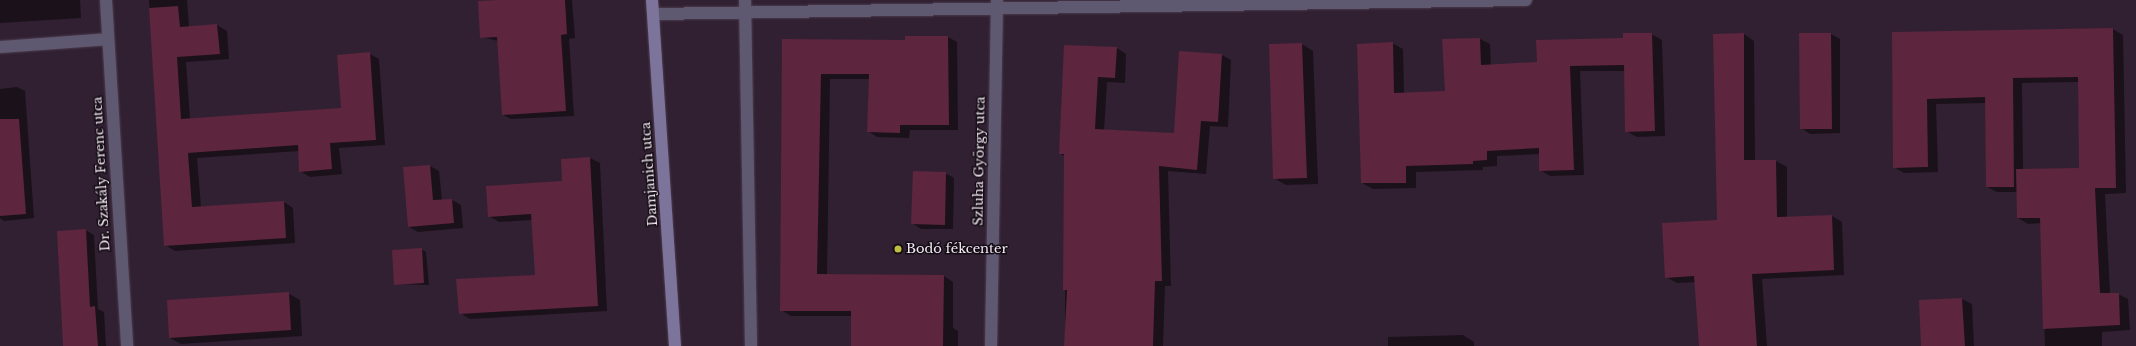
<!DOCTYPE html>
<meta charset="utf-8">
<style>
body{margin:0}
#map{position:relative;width:2136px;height:346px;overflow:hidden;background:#312032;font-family:"Libre Baskerville",serif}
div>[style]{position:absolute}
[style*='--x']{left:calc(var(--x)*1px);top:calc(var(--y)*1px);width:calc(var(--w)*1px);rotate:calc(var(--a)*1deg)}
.shadow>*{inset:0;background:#0007}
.building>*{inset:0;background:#5d253e}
.roads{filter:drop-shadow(0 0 1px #4c3c4d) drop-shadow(0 0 1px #4c3c4d)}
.street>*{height:12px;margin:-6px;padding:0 6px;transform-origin:6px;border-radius:6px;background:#5e5971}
.secondary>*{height:12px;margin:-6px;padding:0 6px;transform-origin:6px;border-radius:6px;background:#7d749b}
.dots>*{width:11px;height:11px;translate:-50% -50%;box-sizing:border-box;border:2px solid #140d15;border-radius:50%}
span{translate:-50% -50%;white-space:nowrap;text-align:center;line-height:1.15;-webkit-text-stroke:3px #140d15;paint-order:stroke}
.street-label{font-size:13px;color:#f5e9f5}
.poi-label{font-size:13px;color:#f5e9f5}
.left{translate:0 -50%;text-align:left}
</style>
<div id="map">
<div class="shadow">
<div style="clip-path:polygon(0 0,80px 0,81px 18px,0 23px)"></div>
<div style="clip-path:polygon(149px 0,187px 0,189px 27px,217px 25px,227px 31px,229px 59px,186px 62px,190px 119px,343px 109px,370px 54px,379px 59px,385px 145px,339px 148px,342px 174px,310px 177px,300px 171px,299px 151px,197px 158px,201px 207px,284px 202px,293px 208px,295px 243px,175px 251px,165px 245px)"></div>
<div style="clip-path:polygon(518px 0,572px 0,575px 38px,569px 39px,574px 116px,511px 119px,503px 115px,498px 41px,481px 37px)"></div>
<div style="clip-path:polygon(evenodd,2113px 29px,2123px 35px,2126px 193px,2105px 194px,2110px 294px,2118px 294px,2128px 299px,2130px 330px,2102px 332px,2102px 346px,2045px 346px,2041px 223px,2028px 224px,2018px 218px,2017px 192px,1997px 192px,1987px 187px,1986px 103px,1936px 104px,1938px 172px,1904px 173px,1894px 167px,1893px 33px,2113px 29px,2079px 82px,2080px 169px,2023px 170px,2022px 83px,2079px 82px)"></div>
<div style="clip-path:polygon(1651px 34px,1662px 40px,1665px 136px,1637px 137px,1626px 131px,1625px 71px,1580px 71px,1584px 175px,1550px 176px,1540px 170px,1540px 154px,1497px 156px,1497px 166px,1483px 167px,1483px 170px,1416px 172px,1416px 188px,1373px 189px,1362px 183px,1392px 43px,1403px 49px,1404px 94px,1446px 92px,1480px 39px,1490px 44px,1491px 66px,1538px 63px)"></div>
<div style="clip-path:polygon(1744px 34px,1754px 41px,1755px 161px,1776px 161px,1787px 167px,1787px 218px,1832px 216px,1842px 222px,1844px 275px,1762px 279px,1767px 346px,1700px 346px,1696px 282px,1677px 283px,1666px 277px,1718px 221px)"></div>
<div style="clip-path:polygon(1831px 34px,1840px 39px,1840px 133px,1810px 134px,1801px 128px)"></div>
<div style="clip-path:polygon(948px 37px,957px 42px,958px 130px,910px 130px,909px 138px,877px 137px,868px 131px,869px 79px,830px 79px,827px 275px,944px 276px,953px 282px,953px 328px,958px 331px,958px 346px,852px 346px,852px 316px,791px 316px,781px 310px,783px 40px,906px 41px)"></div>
<div style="clip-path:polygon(1302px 44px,1313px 51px,1318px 184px,1286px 185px,1274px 178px)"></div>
<div style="clip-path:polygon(1065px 46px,1117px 48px,1126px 54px,1125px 83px,1107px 82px,1104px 131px,1175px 134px,1222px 55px,1231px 60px,1228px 127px,1210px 126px,1206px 174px,1168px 171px,1171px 286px,1165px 286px,1163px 346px,1065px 346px,1065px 156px,1060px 154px)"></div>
<div style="clip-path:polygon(17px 87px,25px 91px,34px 218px,4px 221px,0 218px,0 89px)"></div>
<div style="clip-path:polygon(590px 158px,600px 163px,607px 311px,470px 319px,460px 313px,536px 276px,532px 220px,499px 222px,489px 216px,564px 182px)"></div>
<div style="clip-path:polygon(430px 166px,439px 171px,442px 200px,452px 200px,461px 205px,463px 228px,418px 232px,409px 227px,404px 168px)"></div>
<div style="clip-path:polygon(945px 173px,954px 178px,953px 229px,921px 229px,912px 223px)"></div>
<div style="clip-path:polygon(85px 230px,94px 235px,98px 309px,104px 312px,106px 346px,65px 346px)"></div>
<div style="clip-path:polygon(421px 249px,426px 252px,429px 285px,395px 284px)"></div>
<div style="clip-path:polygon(288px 293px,300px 300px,302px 336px,181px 344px,170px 338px)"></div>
<div style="clip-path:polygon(1962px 299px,1972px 304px,1974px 346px,1922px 346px,1920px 301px)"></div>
<div style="clip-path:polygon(1463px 335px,1474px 342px,1474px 346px,1388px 346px,1388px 337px)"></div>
</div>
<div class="building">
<div style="clip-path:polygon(498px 0,565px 0,567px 34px,561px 35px,566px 111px,502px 115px,497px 37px,480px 38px,478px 1px)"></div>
<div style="clip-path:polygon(178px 6px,180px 27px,217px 24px,220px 54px,177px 57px,181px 119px,341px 108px,337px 55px,370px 52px,376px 140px,330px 143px,332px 169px,299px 172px,298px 145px,188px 153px,192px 207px,284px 201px,286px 238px,164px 246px,149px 8px)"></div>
<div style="clip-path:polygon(2113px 28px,2116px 188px,2095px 188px,2100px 293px,2119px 293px,2120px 325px,2043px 329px,2040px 218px,2017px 218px,2016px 169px,2079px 168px,2078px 77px,2013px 78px,2014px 187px,1986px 187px,1985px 97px,1927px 99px,1928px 167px,1893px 168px,1892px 32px)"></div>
<div style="clip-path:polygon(1623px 33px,1652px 33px,1655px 131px,1625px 132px,1624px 65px,1570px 66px,1574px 170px,1539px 171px,1539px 148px,1487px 151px,1487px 160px,1473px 161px,1473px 164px,1406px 166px,1406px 183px,1361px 183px,1357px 44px,1393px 42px,1394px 93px,1445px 91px,1442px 39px,1480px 38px,1481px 65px,1537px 62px,1536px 40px,1623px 38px)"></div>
<div style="clip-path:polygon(1744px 33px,1744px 160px,1776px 160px,1777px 217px,1832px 215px,1834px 270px,1752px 274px,1757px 346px,1699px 346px,1694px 276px,1665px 278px,1662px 223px,1717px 220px,1713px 34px)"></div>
<div style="clip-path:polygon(1799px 33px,1831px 33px,1832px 129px,1800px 129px)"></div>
<div style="clip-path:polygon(905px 36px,948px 36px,949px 125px,900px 125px,900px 133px,867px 132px,869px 74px,821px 74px,817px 274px,944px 275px,943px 346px,851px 346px,851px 311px,780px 311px,782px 39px,905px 40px)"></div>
<div style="clip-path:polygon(1302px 43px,1307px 178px,1273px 179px,1269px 44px)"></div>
<div style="clip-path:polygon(1064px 45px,1117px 47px,1115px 78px,1098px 77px,1095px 129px,1174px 133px,1179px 51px,1222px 54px,1218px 122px,1201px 121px,1197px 170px,1159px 166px,1162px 281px,1155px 281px,1153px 346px,1064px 346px,1067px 290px,1063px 290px,1064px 154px,1059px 154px)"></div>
<div style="clip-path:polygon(0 119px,19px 119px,26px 214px,0 216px)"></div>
<div style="clip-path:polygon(590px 157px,598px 306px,459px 314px,456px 279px,535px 275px,531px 214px,488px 217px,486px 186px,562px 181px,561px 159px)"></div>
<div style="clip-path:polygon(430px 165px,433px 200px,452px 199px,454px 223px,408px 227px,403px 167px)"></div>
<div style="clip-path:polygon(913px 171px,946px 172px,945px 225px,911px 224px)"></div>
<div style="clip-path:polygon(86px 229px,90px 307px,95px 306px,98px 346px,63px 346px,57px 231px)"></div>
<div style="clip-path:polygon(422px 248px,424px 283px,394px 285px,392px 250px)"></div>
<div style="clip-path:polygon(289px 292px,291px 330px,169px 338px,167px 300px)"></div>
<div style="clip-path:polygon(1962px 298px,1965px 346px,1921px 346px,1919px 300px)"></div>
</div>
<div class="roads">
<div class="street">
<div style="--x:106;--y:0;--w:347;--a:86.5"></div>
<div style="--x:745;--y:0;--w:346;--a:89"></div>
<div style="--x:653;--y:14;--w:873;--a:-0.92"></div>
<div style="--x:0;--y:47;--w:108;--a:-4.2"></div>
<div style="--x:991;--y:346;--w:346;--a:-89"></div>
</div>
<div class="secondary">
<div style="--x:652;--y:0;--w:347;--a:86.2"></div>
</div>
</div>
<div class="dots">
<div style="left:898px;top:249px;background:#bebf42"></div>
</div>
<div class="street-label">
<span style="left:980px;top:161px;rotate:-89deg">Szluha György utca</span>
<span style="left:102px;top:174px;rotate:-93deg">Dr. Szakály Ferenc utca</span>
<span style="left:650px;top:174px;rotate:-94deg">Damjanich utca</span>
</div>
<div class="poi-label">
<span class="left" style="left:906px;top:249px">Bodó fékcenter</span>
</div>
</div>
